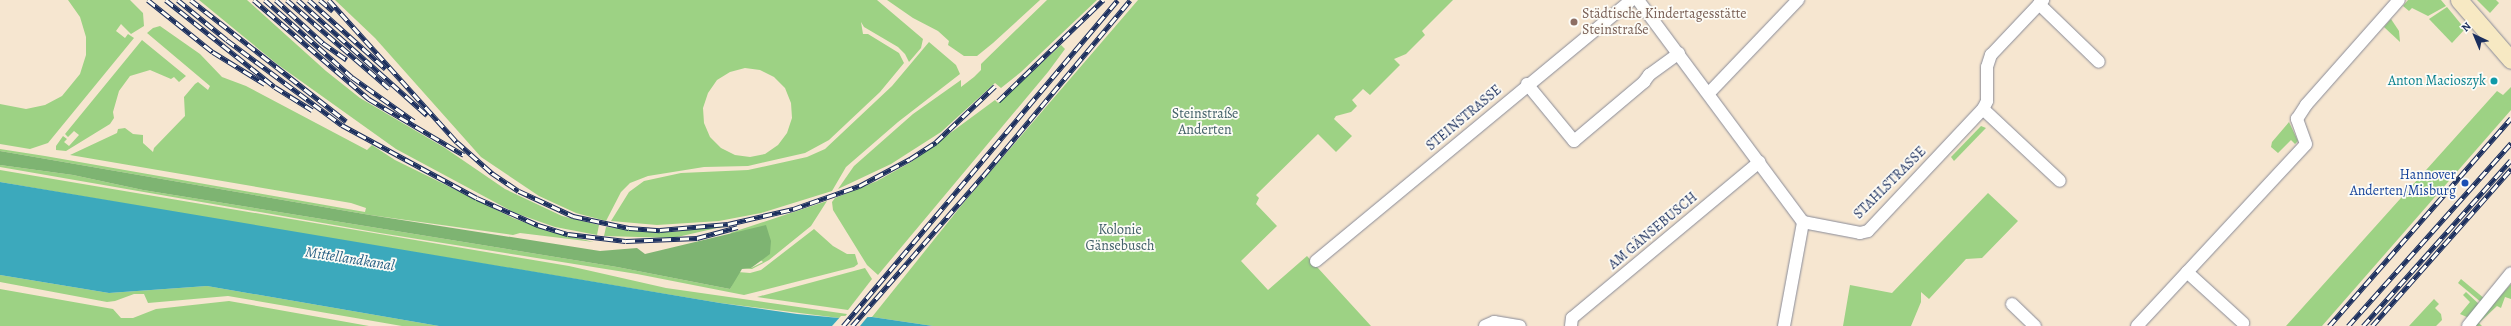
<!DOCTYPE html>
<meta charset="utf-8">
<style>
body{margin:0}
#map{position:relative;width:2511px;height:326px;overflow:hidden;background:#f6e6d0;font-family:Alegreya,serif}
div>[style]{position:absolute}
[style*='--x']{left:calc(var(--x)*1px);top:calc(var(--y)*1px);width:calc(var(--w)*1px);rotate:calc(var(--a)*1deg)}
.green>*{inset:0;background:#9dd284}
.forest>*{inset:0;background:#7eb472}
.water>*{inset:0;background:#3ca9bc}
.pier>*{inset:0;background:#f6e6d0}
.roads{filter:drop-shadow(0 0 1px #888a97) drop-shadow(0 0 1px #888a97)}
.street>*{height:12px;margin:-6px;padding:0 6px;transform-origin:6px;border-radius:6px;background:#fff}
.secondary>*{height:17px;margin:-8.5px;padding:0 8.5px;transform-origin:8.5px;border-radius:8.5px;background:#f7e9c3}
.rail>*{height:4.5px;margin-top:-2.25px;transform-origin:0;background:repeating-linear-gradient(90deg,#fdfcf7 0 9px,#1b2f5e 0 18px);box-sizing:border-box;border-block:1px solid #1b2f5e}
.dots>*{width:11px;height:11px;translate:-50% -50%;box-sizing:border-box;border:2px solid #fdfcf7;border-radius:50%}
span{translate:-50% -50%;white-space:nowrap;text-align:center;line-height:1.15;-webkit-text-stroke:3.5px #fdfcf7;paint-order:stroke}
.education-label{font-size:14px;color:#785e54}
.left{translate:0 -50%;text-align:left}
.culture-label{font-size:14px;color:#0d838f}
.right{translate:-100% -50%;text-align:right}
.park-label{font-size:14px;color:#426069}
.street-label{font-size:14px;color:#1b2f5e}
.transit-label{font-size:14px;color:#164399}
.water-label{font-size:15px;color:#286084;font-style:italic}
.north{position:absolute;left:2455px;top:16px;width:40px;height:40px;-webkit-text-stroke:3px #fdfcf7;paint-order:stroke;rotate:316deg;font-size:11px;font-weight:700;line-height:16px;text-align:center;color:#1b2f5e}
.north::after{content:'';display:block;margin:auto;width:14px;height:18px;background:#1b2f5e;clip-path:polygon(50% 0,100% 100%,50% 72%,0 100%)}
</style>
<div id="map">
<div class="green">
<div style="clip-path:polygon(68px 0,130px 0,143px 13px,144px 26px,131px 34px,121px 24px,116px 31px,125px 38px,128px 34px,134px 38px,48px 143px,30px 149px,0 144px,0 104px,26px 109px,45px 105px,62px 96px,80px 74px,86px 55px,86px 37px,80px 17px)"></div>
<div style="clip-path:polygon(199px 0,247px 0,326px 71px,360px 98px,445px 148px,505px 189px,562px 216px,599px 225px,597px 235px,555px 227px,515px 213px,396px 149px,277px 64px)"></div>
<div style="clip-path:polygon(evenodd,335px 0,877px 0,923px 39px,921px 48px,909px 62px,905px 54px,898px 47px,864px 27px,861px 22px,863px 34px,868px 34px,899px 53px,904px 63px,880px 92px,829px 140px,805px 153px,748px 166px,704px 167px,648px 176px,630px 183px,621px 192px,606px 221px,576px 213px,539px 196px,481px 157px,375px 38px,335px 0,745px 68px,760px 70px,774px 77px,785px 88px,791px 103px,792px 118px,787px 133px,778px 145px,765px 154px,750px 157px,735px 155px,721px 148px,710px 137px,704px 123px,703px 108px,708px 93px,717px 80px,730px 72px,745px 68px)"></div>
<div style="clip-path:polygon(887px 0,1040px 0,993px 43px,977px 56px,964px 56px,948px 45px,949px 41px,938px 31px,913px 18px)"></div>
<div style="clip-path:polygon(1047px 0,1097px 0,1021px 72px,1001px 88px,995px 83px,941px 132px,891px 164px,838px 189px,854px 166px,913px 114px,961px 80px,961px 87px,974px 77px,981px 70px,981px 64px)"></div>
<div style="clip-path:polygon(1138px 0,1453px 0,1422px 31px,1425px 35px,1406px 54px,1394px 59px,1400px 65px,1370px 95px,1363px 89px,1352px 100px,1357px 106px,1351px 112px,1336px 116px,1334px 119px,1352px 136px,1336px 152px,1318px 134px,1256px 195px,1259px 198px,1256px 204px,1277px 226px,1241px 261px,1268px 290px,1307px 256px,1371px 326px,933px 326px,872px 317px,965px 201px)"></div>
<div style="clip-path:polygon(2408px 0,2441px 0,2446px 6px,2428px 16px,2412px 8px,2409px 11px,2403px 6px)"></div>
<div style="clip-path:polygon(2477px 0,2496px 0,2499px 3px,2490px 13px)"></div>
<div style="clip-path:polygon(2447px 7px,2465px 29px,2452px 43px,2429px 19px)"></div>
<div style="clip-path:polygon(2391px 19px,2399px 31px,2400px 42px,2384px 27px)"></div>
<div style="clip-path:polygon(160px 26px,200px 54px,222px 77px,246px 86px,367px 150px,372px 145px,395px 160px,513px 218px,548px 231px,594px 242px,520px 233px,513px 235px,370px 215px,0 151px,0 149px,45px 156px,365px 212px,366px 208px,351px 203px,70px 155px,117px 133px,118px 129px,125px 128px,133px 134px,143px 135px,143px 143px,153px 152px,154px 148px,185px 116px,184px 97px,195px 84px,198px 82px,208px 90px,210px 86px,147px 33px,153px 28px)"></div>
<div style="clip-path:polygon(142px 40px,186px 76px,179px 82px,174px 77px,171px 79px,150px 70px,130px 76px,119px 91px,113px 112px,114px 118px,110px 124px,66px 151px,56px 150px,56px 146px,63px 136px,67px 139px,64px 142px,69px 146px,79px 135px,74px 131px,68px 137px,65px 134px)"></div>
<div style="clip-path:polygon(929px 42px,956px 65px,960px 74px,898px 122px,846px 167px,832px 191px,761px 213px,719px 221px,657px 225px,611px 221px,629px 192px,644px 181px,681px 173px,748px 170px,807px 157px,825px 149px,892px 86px)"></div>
<div style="clip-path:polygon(1061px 45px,1065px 49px,1048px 72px,878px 275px,867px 265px,833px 210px,832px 202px,835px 198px,877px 181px,911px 162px,995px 100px,998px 103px)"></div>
<div style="clip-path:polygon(2511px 87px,2511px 110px,2322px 326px,2286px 326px,2497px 91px,2503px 95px)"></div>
<div style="clip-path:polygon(2289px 122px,2298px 141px,2295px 144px,2291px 140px,2278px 153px,2271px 147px,2272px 142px)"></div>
<div style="clip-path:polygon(1981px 126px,1986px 128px,1954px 161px,1951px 157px)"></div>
<div style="clip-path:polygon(0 165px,73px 175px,143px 190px,617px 267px,730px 289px,738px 272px,750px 273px,761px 270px,814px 229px,833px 246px,847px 254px,855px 254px,858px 264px,854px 267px,744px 295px,637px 274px,380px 233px,0 167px)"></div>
<div style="clip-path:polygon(0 170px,569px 266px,666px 288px,847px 314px,844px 318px,839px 318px,720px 303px,207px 218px,0 182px)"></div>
<div style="clip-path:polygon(1988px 193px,2018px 221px,1982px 258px,1966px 259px,1929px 299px,1921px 292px,1921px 302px,1911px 326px,1843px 326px,1850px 285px,1892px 293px)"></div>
<div style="clip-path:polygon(827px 201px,811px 226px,769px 260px,752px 269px,741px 269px,751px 268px,763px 262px,730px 233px)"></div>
<div style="clip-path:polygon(743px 222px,673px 238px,604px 236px,606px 227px,672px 232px)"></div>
<div style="clip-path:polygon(865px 268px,872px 279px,848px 310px,757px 297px)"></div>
<div style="clip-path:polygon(0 275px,109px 293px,207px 286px,439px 326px,402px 326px,228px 296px,148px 303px,144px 294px,134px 294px,115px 301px,107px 302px,0 282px)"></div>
<div style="clip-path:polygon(2461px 279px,2485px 299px,2482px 303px,2458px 283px)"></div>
<div style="clip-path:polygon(2511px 284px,2511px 299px,2505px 297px,2501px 308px,2497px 306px,2479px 323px,2482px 326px,2473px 326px)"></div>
<div style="clip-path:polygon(0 289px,113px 309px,121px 318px,133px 318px,156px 309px,229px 301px,369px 326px,0 326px)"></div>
<div style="clip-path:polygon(2466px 292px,2480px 305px,2469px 318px,2460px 314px,2470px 302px,2463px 295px)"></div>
<div style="clip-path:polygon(2434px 299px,2439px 304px,2435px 308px,2441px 314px,2442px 320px,2436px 326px,2409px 326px)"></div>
</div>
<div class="forest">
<div style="clip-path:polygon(0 151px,370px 215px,600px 251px,637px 248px,645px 254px,766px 225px,771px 241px,770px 254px,751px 268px,742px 269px,730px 289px,617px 267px,143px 190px,73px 175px,0 165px)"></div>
</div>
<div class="water">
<div style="clip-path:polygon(0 182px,720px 303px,797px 314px,839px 318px,872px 317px,933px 326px,439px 326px,207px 286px,109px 293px,0 275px)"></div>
</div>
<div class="pier">
<div style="clip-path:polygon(869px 315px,860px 326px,832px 326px,841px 316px)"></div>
</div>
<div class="roads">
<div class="street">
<div style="--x:1638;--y:0;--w:277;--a:53.4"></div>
<div style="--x:1803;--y:222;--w:58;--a:10.9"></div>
<div style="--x:1860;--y:233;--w:8;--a:-14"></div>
<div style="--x:1868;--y:231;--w:168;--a:-46.7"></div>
<div style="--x:1983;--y:109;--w:9;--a:-63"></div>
<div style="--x:1987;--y:101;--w:34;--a:-90"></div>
<div style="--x:1987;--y:67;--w:13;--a:-72"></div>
<div style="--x:1991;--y:55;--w:76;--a:-46.6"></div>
<div style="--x:2039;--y:4;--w:83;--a:44"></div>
<div style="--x:1527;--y:84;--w:74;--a:50.5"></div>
<div style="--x:1574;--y:141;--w:92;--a:-40.1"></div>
<div style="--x:1644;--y:82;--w:9;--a:-54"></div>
<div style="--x:1649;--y:75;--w:37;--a:-36"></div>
<div style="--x:1709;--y:93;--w:129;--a:-46.3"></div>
<div style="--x:1983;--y:109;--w:105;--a:43.1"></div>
<div style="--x:1316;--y:261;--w:410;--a:-39.6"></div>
<div style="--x:2187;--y:272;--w:76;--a:42.3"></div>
<div style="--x:2012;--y:304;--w:32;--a:44"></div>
<div style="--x:1485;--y:326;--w:10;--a:-24"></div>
<div style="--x:1494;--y:322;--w:26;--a:9"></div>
<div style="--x:1571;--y:326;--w:8;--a:-83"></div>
<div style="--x:1572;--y:318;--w:244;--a:-39.8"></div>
<div style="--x:1784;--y:326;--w:106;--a:-79.6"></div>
<div style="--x:2137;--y:326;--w:248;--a:-47.1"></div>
<div style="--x:2306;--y:144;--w:27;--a:-110"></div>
<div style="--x:2297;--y:119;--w:17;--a:-57"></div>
<div style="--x:2306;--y:105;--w:140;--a:-48.5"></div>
<div style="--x:2468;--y:326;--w:68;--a:-50.9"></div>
</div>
<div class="secondary">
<div style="--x:2459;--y:0;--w:79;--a:49.1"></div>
</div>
</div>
<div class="rail">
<div style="--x:148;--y:0;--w:83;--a:38.7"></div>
<div style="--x:213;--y:52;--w:61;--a:31.6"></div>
<div style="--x:166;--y:0;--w:139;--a:38.6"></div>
<div style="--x:275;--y:87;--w:44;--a:31.9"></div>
<div style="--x:178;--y:0;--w:63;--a:39.2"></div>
<div style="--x:227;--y:40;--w:143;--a:36.5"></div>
<div style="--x:342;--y:125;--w:153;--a:28.4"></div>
<div style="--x:477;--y:198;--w:67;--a:23.9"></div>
<div style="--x:538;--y:225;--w:31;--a:17"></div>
<div style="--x:568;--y:234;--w:58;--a:6.9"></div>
<div style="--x:626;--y:241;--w:71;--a:-2.4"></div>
<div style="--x:697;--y:238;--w:42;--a:-15"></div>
<div style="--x:191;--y:0;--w:197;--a:38"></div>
<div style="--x:254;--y:0;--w:152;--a:40.7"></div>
<div style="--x:369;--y:99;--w:110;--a:30.5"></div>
<div style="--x:265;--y:0;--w:116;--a:41.5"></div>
<div style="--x:352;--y:77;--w:76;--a:35.4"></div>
<div style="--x:276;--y:0;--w:64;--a:42.5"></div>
<div style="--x:323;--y:43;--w:29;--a:35"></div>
<div style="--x:287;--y:0;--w:135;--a:40.8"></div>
<div style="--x:298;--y:0;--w:173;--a:41.7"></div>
<div style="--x:309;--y:0;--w:103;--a:41.9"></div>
<div style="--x:320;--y:0;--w:17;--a:40"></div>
<div style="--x:329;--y:0;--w:191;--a:48"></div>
<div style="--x:457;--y:142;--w:47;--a:41.5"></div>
<div style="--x:492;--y:173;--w:32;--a:34"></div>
<div style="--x:519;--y:191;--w:60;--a:24.8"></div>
<div style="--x:573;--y:216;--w:57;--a:12.1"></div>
<div style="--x:629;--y:228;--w:31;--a:4"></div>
<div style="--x:660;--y:230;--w:68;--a:-5"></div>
<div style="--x:728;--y:224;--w:67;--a:-13"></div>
<div style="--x:793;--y:209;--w:70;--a:-19.2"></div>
<div style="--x:859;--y:186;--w:58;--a:-27.9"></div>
<div style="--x:910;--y:159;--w:31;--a:-33"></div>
<div style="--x:936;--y:142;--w:81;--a:-43.5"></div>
<div style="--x:998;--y:101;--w:146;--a:-43.9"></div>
<div style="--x:843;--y:326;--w:426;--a:-49.9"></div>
<div style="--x:852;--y:326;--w:199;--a:-48.9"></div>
<div style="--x:983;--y:176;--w:229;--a:-50.1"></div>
<div style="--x:2329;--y:326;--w:276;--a:-48.8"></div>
<div style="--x:2348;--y:326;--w:245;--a:-48.3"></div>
<div style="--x:2363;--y:326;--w:222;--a:-48.3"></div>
<div style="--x:2372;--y:326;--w:210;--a:-48.5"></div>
</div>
<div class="dots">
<div style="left:1574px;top:22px;background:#8d6e63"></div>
<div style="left:2494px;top:81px;background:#0f9aa8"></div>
<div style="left:2465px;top:183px;background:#1a4fb4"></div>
</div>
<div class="education-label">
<span class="left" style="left:1582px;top:22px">Städtische Kindertagesstätte<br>Steinstraße</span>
</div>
<div class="culture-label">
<span class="right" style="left:2486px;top:81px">Anton Macioszyk</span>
</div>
<div class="park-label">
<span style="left:1205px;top:122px">Steinstraße<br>Anderten</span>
<span style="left:1120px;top:238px">Kolonie<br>Gänsebusch</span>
</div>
<div class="street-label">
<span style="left:1464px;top:118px;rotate:-40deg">STEINSTRASSE</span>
<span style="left:1890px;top:183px;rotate:-45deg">STAHLSTRASSE</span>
<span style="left:1653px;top:231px;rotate:-40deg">AM GÄNSEBUSCH</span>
</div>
<div class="transit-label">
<span class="right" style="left:2456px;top:183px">Hannover<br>Anderten/Misburg</span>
</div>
<div class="water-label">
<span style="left:350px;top:259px;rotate:9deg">Mittellandkanal</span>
</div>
<div class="north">N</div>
</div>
